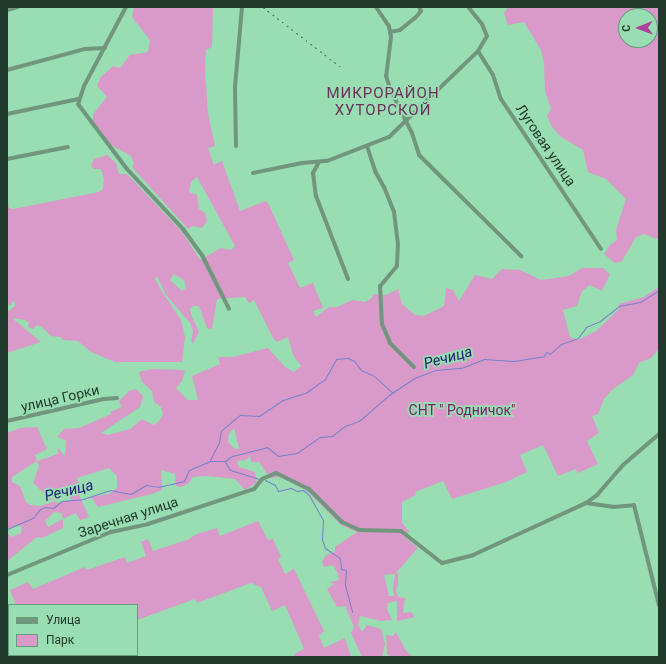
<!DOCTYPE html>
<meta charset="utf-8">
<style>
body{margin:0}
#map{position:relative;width:666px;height:664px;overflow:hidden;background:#99ddb2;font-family:Roboto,sans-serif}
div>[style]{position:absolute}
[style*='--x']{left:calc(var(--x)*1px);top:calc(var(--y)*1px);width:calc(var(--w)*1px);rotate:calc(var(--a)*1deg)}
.green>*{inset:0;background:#d99ac9}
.stream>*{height:1px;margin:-0.5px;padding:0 0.5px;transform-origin:0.5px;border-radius:0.5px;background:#7680cc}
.minor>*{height:4px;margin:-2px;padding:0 2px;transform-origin:2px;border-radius:2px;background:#72957e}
.rail>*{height:1px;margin-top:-0.5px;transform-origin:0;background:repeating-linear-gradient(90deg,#4d785d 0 2px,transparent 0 6px)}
span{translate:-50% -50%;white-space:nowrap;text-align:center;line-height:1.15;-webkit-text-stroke:3.5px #99ddb2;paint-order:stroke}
.street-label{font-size:14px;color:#203b2b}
.park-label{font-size:14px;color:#772167}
.neighbourhood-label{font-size:15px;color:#69315d;letter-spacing:1px}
.water-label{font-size:15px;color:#221d75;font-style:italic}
.frame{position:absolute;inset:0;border:8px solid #203b2b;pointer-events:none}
.legend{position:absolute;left:8px;top:604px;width:130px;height:52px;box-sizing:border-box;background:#99ddb2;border:1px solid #699c7c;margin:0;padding:5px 7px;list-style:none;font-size:12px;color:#203b2b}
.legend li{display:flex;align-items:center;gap:8px;height:20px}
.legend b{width:20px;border:1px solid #699c7c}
.north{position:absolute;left:618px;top:8px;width:40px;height:40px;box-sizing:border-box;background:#99ddb2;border:1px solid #699c7c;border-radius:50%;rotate:269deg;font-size:11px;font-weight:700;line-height:16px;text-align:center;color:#203b2b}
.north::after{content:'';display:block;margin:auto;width:14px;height:18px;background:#b03f9a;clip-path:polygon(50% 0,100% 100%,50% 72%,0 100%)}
</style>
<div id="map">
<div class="green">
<div style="clip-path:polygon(evenodd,134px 7px,213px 7px,212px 47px,206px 50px,205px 69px,208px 113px,215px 146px,208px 148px,214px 165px,222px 161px,240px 211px,266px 201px,269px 205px,294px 260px,288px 263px,300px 288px,313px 283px,323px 308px,313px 311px,316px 317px,329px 307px,337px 307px,352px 300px,365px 302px,372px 298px,373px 294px,386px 295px,398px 289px,402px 304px,415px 315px,424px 316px,444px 306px,446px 288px,453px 290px,459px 301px,475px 275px,492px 279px,502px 269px,520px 270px,541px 280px,569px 276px,582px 268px,603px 268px,610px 274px,602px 291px,590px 285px,582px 291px,577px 306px,563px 310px,570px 337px,578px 340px,596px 331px,609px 319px,619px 309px,619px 304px,644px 297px,659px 287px,659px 349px,651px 358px,639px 363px,633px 375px,613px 389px,604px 399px,598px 414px,592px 416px,599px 433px,587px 441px,598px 464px,578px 473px,576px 469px,558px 476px,543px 445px,520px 455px,527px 472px,506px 482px,452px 499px,443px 481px,415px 492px,416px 495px,402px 502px,402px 523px,409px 531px,406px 538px,418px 548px,396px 573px,398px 573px,398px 585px,396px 590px,398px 597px,405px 598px,403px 613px,411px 612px,415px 617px,397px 621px,397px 601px,388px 603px,387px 609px,392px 620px,381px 621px,360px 616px,358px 625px,362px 632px,367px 625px,381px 629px,385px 644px,382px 657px,362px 657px,351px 633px,354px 627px,345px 606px,337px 607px,327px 589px,334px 584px,330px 582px,339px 580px,338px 574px,333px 565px,324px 567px,322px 562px,326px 555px,335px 552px,335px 547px,357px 532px,341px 525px,307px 491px,281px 477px,270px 478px,259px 462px,251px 462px,250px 456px,246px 460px,237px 461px,239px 467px,255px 472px,257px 482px,245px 490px,235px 479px,206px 476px,193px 477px,189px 483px,181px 487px,176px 486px,175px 474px,161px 470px,162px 490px,152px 494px,98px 507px,91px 497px,109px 494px,117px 488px,117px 476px,109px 468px,77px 478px,79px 484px,77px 490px,89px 517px,80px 520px,76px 513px,63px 519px,63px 528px,42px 538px,37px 537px,7px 561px,7px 532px,11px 537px,21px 533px,22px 527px,17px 525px,7px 529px,7px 433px,20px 428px,37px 427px,47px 449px,35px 455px,37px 461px,58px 454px,58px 448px,65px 456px,66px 440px,57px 437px,64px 429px,79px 428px,111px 414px,110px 412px,122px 407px,119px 401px,129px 391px,136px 389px,143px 396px,140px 407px,101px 433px,108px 435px,130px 429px,142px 419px,154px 425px,160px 420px,163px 414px,161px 407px,154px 402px,152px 391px,142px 382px,139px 372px,152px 369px,185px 370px,182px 381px,176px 388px,188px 400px,198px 400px,192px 376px,220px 364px,218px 357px,233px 357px,268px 348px,285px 367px,294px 372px,301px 366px,293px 355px,288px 337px,277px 342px,273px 338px,254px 300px,249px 303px,245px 297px,217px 299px,212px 329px,207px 328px,199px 306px,193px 306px,190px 309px,192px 317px,199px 332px,193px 343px,191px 342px,193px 331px,191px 324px,166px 295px,157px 276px,155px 279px,161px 290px,181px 320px,185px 337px,182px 362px,115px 362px,91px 352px,78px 341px,63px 340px,60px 337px,51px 336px,42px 327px,37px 325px,33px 329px,28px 327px,29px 323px,25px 320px,12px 318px,41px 342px,7px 353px,7px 312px,15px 306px,14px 300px,10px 306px,7px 302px,7px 198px,9px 208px,13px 209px,99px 192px,103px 189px,104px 179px,101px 169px,94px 169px,91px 166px,94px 159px,107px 155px,116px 163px,119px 174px,127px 174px,182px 232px,200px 260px,221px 248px,231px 250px,235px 246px,197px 177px,191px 182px,189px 192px,197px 195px,199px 209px,205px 213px,207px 221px,202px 228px,192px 226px,188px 229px,132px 167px,134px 163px,131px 156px,111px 145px,93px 121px,93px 114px,107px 97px,97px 86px,100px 78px,113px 66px,120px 68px,130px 55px,148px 52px,150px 40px,132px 17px,134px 7px,174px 274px,184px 280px,186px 288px,182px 291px,170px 280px,174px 274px,134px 7px,234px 428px,239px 449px,235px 449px,228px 442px,229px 434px,234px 428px,134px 7px,37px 461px,39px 466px,33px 483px,43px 492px,47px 501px,52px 500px,49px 493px,64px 487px,66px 492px,53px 497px,54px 500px,68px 493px,71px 500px,57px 503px,56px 501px,40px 506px,30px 505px,26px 502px,20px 486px,12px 482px,12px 477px,37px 461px,134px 7px,54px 512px,61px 513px,63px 519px,48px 527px,45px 521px,54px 512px,134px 7px,395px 574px,393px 587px,394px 596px,389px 596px,384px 575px,395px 574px)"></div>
<div style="clip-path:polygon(evenodd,508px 7px,659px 7px,659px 240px,644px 234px,636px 237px,622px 261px,615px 263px,604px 254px,610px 245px,617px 240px,616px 230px,626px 199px,606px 179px,588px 172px,583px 150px,561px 137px,552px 127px,547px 116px,551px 109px,545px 91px,544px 63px,541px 50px,524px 22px,508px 25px,504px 13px,508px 7px,626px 16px,650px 16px,650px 40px,626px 40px,626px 16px)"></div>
<div style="clip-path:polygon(258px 521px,268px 540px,273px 539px,281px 557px,278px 559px,285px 574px,294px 569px,324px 631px,319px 636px,324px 648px,345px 638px,351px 657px,295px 657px,294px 654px,304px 649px,285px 605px,272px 611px,261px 587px,251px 583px,197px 603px,195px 599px,137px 620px,137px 605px,16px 605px,10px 590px,28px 582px,33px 589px,85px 567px,87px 570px,125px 557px,127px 563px,146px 556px,141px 542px,148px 539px,153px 551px,187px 540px,197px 534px,217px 528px,220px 536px)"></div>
<div style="clip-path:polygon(9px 614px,9px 655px,56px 655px,55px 657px,7px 657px)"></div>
<div style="clip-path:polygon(396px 632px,406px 651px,413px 657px,391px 657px,387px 654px,386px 635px,393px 636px)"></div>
</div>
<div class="stream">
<div style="--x:210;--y:460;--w:20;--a:-63"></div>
<div style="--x:219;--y:442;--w:11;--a:-80"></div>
<div style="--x:221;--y:431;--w:13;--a:-42"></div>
<div style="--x:231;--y:422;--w:11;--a:-38"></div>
<div style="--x:240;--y:415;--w:19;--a:3"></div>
<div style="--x:259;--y:416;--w:29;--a:-34"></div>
<div style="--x:283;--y:400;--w:25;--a:-18"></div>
<div style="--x:307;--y:392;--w:22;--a:-36"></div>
<div style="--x:325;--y:379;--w:23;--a:-61"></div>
<div style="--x:336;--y:359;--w:12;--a:-5"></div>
<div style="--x:348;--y:358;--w:7;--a:27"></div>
<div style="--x:354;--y:361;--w:11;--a:52"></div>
<div style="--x:361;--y:370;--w:14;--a:25"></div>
<div style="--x:374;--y:376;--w:24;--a:42"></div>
<div style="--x:225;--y:462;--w:9;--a:58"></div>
<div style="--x:230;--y:470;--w:30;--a:17"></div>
<div style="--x:265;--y:480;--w:11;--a:27"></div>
<div style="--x:275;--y:485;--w:7;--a:63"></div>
<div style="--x:278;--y:491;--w:13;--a:-13"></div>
<div style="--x:291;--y:488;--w:7;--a:27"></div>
<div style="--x:297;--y:491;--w:6;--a:-9"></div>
<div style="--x:303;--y:490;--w:8;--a:40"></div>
<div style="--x:309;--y:495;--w:29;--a:61"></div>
<div style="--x:323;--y:520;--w:19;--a:93"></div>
<div style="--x:322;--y:539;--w:9;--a:72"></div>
<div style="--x:325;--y:548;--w:18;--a:34"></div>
<div style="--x:340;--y:558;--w:11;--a:85"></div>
<div style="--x:341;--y:569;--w:5;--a:11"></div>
<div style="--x:346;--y:570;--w:15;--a:94"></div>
<div style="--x:345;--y:585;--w:28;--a:75"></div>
<div style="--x:7;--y:529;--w:28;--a:-23"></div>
<div style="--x:33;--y:518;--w:11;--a:-52"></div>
<div style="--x:40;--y:509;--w:5;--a:-22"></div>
<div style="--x:45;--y:507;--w:8;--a:7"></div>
<div style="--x:53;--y:508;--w:11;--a:-38"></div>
<div style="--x:62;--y:501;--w:21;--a:-5"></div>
<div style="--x:83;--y:499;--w:28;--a:-18"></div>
<div style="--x:110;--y:490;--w:21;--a:11"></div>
<div style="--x:131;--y:494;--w:17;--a:-31"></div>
<div style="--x:146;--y:485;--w:12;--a:9"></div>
<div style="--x:158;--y:487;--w:27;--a:-13"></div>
<div style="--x:184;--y:481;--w:12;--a:-66"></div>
<div style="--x:189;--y:470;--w:23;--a:-23"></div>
<div style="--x:210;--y:461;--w:15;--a:0"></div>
<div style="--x:225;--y:461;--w:9;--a:-36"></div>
<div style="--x:232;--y:456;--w:36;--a:-14"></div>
<div style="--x:267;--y:447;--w:14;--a:39"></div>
<div style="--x:278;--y:456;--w:19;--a:-9"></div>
<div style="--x:297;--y:453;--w:28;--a:-35"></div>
<div style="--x:320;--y:437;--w:12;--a:-5"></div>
<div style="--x:332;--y:436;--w:16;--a:-38"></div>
<div style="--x:345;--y:426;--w:15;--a:-20"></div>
<div style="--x:359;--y:421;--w:40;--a:-41"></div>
<div style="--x:389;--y:395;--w:30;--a:-34"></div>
<div style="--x:414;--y:378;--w:23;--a:-20"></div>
<div style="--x:436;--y:370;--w:25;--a:-5"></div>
<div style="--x:461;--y:368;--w:25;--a:-21"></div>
<div style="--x:484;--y:359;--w:30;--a:4"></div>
<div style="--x:514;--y:361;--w:30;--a:-9"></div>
<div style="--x:544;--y:356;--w:4;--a:-63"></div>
<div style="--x:546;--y:352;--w:4;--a:27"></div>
<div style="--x:550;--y:354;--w:15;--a:-42"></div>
<div style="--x:561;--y:344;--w:18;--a:-19"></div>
<div style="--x:578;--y:338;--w:14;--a:-54"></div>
<div style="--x:586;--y:327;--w:15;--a:-23"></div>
<div style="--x:600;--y:321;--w:24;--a:-38"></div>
<div style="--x:619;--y:306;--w:21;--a:-11"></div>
<div style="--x:640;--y:302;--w:22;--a:-32"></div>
</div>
<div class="minor">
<div style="--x:126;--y:7;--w:89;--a:118"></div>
<div style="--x:84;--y:86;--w:19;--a:108"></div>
<div style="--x:78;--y:104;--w:81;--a:53"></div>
<div style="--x:127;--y:169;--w:82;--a:47"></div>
<div style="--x:183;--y:229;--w:32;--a:54"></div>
<div style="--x:202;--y:255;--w:60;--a:63.4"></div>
<div style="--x:376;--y:7;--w:23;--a:56"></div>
<div style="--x:389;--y:26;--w:11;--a:80"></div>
<div style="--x:391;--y:37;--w:39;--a:97"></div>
<div style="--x:386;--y:76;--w:16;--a:72"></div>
<div style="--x:391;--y:91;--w:47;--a:63.4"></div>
<div style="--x:412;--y:133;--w:23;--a:72"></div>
<div style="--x:419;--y:155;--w:144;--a:44.7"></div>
<div style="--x:7;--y:10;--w:11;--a:-15"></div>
<div style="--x:390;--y:32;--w:10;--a:-11"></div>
<div style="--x:400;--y:30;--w:19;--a:-39"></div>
<div style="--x:415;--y:18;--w:9;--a:-49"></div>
<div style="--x:421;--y:11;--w:4;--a:-117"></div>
<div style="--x:478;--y:51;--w:28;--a:58"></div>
<div style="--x:493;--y:75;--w:25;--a:72"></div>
<div style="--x:501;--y:99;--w:180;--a:56.3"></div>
<div style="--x:7;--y:70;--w:81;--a:-15.1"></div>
<div style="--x:85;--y:49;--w:20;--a:-3"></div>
<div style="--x:7;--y:114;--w:73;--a:-11.9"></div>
<div style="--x:236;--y:146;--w:59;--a:-91"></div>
<div style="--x:235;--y:87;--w:80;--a:-85"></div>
<div style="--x:367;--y:146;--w:26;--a:72"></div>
<div style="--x:375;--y:171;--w:18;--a:61"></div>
<div style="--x:384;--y:187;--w:27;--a:68"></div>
<div style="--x:394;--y:212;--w:32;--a:83"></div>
<div style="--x:398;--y:244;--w:22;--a:93"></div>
<div style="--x:397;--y:266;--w:26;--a:130"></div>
<div style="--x:380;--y:286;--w:38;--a:87"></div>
<div style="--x:382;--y:324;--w:21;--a:67"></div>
<div style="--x:390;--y:343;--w:34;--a:45"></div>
<div style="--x:7;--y:159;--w:62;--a:-11.1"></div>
<div style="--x:319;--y:162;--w:13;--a:119"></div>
<div style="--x:313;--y:173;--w:23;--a:83"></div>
<div style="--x:316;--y:196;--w:89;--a:68.9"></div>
<div style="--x:253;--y:173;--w:50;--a:-11.5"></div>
<div style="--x:302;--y:163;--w:25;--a:-5"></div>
<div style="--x:327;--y:161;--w:66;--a:-21.2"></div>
<div style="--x:389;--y:137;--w:124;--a:-44"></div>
<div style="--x:478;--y:51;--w:17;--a:-59"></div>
<div style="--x:487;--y:36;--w:13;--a:-113"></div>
<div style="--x:482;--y:24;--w:22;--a:-129"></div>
<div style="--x:7;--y:421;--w:99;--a:-12.8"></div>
<div style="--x:104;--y:399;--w:13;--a:-4"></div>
<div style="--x:586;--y:503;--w:14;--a:-36"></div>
<div style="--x:597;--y:495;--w:40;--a:-49"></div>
<div style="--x:623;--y:465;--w:48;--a:-40.7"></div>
<div style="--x:7;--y:575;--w:113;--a:-22.5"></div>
<div style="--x:111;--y:532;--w:38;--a:-12"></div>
<div style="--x:148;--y:524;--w:112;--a:-18.3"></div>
<div style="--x:254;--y:489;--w:13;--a:-51"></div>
<div style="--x:262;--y:479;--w:15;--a:-23"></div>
<div style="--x:276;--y:473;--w:37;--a:26"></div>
<div style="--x:309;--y:489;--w:47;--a:45"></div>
<div style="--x:342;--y:522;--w:19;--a:25"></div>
<div style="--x:359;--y:530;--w:42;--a:1.4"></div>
<div style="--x:401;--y:531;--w:52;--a:38"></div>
<div style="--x:442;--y:563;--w:32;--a:-14"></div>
<div style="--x:473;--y:555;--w:124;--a:-24.7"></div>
<div style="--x:586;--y:503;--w:27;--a:8"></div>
<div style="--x:613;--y:507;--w:21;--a:-5"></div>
<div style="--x:634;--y:505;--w:103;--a:76"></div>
</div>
<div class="rail">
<div style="--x:263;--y:7;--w:98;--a:37.6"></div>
</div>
<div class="street-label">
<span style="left:546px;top:145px;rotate:56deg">Луговая улица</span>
<span style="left:60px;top:398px;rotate:-13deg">улица Горки</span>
<span style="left:128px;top:517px;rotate:-18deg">Заречная улица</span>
</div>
<div class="park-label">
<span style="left:462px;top:410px">СНТ " Родничок"</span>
</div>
<div class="neighbourhood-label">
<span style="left:383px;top:102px">МИКРОРАЙОН<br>ХУТОРСКОЙ</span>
</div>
<div class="water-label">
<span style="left:448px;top:358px;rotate:-15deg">Речица</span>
<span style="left:69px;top:491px;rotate:-14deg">Речица</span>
</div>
<div class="frame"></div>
<ul class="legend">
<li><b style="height:5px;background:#72957e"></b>Улица</li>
<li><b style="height:11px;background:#d99ac9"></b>Парк</li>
</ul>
<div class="north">С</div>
</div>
